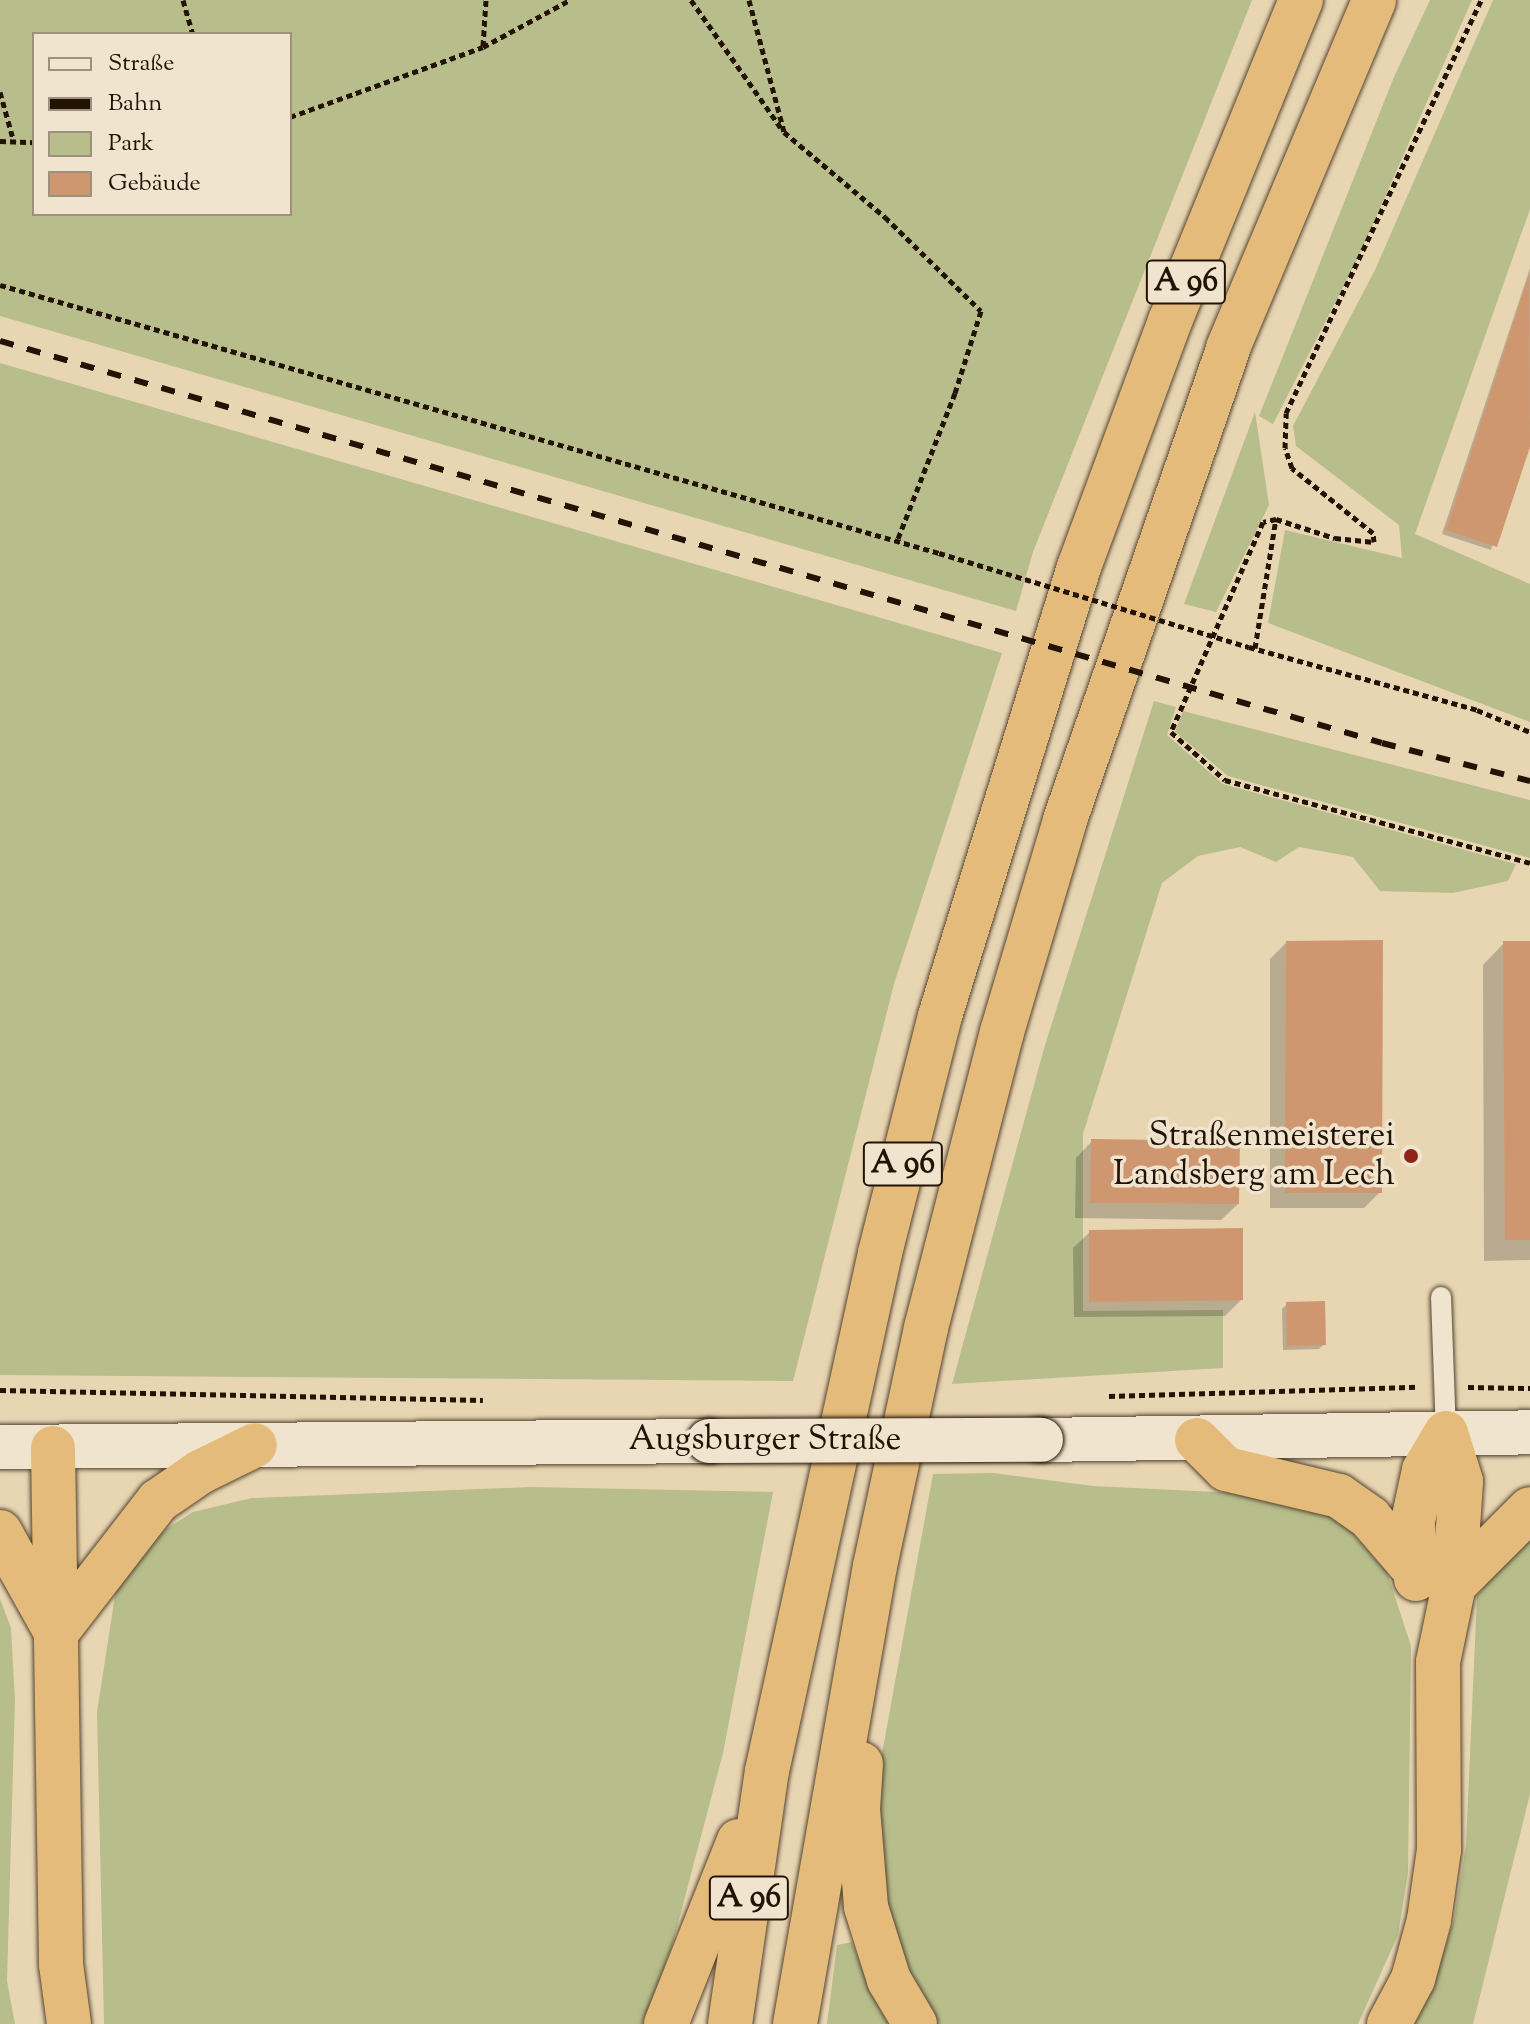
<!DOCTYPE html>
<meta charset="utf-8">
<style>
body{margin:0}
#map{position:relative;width:1530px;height:2024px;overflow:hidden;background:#e8d6b3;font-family:"Sorts Mill Goudy",serif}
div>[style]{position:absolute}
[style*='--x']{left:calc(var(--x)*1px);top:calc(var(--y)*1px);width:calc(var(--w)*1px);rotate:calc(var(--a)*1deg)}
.green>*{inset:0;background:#b7bd8b}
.shadow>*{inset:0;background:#0003}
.building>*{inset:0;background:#ce9770}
.path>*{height:5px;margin-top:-2.5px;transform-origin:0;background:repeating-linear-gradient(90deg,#231305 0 6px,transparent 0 10px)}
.roads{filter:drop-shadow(0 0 2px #544430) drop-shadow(0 0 2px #544430)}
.lane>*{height:20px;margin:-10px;padding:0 10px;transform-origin:10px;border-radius:10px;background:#f0e4ce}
.secondary>*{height:44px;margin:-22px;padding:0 22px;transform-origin:22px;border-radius:22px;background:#f0e4ce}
.highway>*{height:44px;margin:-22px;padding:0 22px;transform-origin:22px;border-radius:22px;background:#e4bb7a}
.rail>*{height:6px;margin-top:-3px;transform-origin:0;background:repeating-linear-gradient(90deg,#231305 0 14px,transparent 0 28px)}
.path-bridge>*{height:5px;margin-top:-2.5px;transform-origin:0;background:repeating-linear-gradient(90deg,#231305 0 6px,transparent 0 10px)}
.bridges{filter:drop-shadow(0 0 2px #231305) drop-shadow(0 0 2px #231305)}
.secondary-bridge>*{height:44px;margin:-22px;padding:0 22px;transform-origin:22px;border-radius:22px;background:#f0e4ce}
.dots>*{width:22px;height:22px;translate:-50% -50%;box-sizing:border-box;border:4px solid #f0e4ce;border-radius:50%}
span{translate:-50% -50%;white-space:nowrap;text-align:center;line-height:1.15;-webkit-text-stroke:7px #f0e4ce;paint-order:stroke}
.shield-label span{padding:2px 6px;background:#f0e4ce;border:2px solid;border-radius:6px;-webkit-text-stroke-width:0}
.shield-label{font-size:32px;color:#231305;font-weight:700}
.poi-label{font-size:34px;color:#231305}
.right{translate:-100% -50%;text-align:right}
.street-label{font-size:34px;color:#231305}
.legend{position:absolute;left:32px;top:32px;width:260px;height:184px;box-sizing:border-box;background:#f0e4ce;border:2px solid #9e907e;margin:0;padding:10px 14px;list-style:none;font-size:24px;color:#231305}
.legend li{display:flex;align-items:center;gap:16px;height:40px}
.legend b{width:40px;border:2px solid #9e907e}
</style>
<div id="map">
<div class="green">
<div style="clip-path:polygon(evenodd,0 0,1252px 0,1033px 552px,1016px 611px,0 316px,0 0,34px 34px,290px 34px,290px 214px,34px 214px,34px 34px)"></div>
<div style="clip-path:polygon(1430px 0,1472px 0,1358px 258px,1273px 424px,1259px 416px,1394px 77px)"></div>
<div style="clip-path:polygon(1493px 0,1530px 0,1530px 209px,1415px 534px,1530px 584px,1530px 722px,1268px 623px,1285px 530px,1402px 558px,1399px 525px,1296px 446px,1293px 426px,1375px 270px)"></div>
<div style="clip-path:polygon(0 363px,1002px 653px,894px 984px,793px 1381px,0 1375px)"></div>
<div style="clip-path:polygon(1255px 412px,1269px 505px,1216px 612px,1184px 604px)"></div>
<div style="clip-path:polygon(1154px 701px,1176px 707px,1167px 735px,1223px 784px,1516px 864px,1508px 881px,1453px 893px,1380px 891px,1353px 857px,1299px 847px,1276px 862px,1240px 847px,1198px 856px,1162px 883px,1083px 1134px,1083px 1311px,1223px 1310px,1223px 1368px,952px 1384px,1045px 1045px)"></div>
<div style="clip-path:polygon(1183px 711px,1530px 800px,1530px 858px,1228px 776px,1175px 732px)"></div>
<div style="clip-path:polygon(993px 1473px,1093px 1486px,1297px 1496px,1330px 1508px,1387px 1572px,1411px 1646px,1408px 1873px,1398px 1935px,1358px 2024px,932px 2024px,901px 1973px,871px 1814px,933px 1474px)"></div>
<div style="clip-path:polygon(531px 1487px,773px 1492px,723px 1753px,672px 1946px,643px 2024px,104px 2024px,97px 1712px,117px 1583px,155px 1536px,193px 1512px,252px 1498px)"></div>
<div style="clip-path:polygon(1530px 1525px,1530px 1794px,1473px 2024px,1409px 2024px,1435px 1977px,1454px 1920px,1466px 1845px,1477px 1596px)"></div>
<div style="clip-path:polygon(0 1599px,11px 1628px,15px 1700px,7px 1981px,15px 2024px,0 2024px)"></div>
<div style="clip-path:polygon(852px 1942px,871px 1993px,889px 2024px,827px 2024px,837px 1945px)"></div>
</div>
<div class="shadow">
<div style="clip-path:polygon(1530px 268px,1530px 441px,1491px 550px,1442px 534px)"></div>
<div style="clip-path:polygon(1286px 943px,1380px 1192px,1364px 1208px,1270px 1208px,1270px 959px)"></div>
<div style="clip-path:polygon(1504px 943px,1530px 943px,1530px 1260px,1484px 1261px,1483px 965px)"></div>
<div style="clip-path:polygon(1092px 1141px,1238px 1204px,1221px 1220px,1075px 1218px,1076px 1158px)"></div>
<div style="clip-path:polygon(1090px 1232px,1241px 1300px,1225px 1316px,1074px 1317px,1073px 1248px)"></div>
<div style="clip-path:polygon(1287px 1304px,1324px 1344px,1319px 1349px,1283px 1350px,1282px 1309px)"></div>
</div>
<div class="building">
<div style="clip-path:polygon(1529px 275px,1530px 447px,1497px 547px,1446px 530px)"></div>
<div style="clip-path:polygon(1383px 940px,1382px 1193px,1285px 1193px,1286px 941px)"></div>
<div style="clip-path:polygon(1503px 941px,1530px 941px,1530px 1240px,1505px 1240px)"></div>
<div style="clip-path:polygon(1091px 1139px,1240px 1141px,1239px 1204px,1090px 1203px)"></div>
<div style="clip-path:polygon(1243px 1228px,1243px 1300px,1089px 1302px,1089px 1230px)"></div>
<div style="clip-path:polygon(1325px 1301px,1326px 1345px,1287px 1346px,1286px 1302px)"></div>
</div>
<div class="path">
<div style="--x:183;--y:0;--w:35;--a:74"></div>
<div style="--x:691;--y:0;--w:156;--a:54.9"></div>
<div style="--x:749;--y:0;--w:137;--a:75.1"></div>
<div style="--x:784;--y:132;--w:132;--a:40.1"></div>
<div style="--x:885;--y:217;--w:134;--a:44.4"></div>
<div style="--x:981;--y:311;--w:86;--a:107.6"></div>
<div style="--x:955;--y:393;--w:159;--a:111.4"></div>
<div style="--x:483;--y:46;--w:46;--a:-86.3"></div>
<div style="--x:0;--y:92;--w:52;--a:74.4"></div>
<div style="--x:290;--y:117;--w:205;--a:-19.9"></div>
<div style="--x:483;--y:47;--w:99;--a:-28.4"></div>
<div style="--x:0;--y:141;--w:34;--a:2"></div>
<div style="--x:0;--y:285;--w:976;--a:15.93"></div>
<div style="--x:1276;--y:519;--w:62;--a:17.9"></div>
<div style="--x:1335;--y:538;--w:39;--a:6"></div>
<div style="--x:1374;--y:542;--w:9;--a:-96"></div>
<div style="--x:1373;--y:533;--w:104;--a:-141.3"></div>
<div style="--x:1292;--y:468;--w:21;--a:-109"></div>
<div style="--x:1285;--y:448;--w:35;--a:-88"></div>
<div style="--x:1286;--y:413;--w:457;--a:-64.7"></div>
<div style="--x:1249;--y:647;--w:237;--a:15.4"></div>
<div style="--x:1477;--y:710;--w:57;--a:22.5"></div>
<div style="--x:1255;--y:648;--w:131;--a:-80.8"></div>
<div style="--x:1276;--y:519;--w:13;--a:167"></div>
<div style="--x:1263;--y:522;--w:229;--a:113.7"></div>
<div style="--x:1171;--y:732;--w:72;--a:41.6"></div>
<div style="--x:1225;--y:780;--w:316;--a:15.2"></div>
<div style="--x:1468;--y:1387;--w:62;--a:0.9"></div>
<div style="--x:0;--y:1390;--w:483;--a:1.2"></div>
<div style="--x:1109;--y:1396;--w:309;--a:-1.7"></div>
</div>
<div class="roads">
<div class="lane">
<div style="--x:1441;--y:1297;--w:136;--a:87.9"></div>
</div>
<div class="secondary">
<div style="--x:1041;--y:1440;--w:489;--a:-0.9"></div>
<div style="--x:0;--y:1447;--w:709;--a:-0.48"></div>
</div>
<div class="highway">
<div style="--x:1197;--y:1440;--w:41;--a:45"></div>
<div style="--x:1226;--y:1469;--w:116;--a:13.4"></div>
<div style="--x:1339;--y:1496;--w:38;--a:35"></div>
<div style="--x:1370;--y:1518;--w:66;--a:49.3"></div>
<div style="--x:53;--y:1448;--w:516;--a:89.11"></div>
<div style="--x:61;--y:1964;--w:61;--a:82.4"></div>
<div style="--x:0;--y:1532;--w:109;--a:60.8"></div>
<div style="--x:1416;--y:1579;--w:58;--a:-93"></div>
<div style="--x:1413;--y:1521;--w:52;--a:-77.8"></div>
<div style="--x:1424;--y:1470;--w:43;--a:-59.3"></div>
<div style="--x:1454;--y:1585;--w:107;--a:-45"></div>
<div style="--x:56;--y:1633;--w:167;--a:-52.3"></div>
<div style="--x:158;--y:1501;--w:51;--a:-34.6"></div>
<div style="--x:200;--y:1472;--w:61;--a:-26.1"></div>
<div style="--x:861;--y:1764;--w:45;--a:93.8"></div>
<div style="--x:858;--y:1809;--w:98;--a:85.3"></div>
<div style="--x:866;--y:1907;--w:77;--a:72.5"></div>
<div style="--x:889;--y:1980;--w:51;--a:59.4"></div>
<div style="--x:666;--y:2024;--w:197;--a:-68.3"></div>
<div style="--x:730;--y:2024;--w:256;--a:-81.7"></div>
<div style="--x:767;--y:1771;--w:530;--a:-77.69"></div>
<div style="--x:880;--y:1253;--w:244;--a:-75.8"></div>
<div style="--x:940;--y:1016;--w:470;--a:-72.8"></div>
<div style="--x:1079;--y:567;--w:262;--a:-69.7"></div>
<div style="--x:1170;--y:321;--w:347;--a:-67.8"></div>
<div style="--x:795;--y:2024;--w:465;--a:-80.1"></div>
<div style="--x:875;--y:1566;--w:243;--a:-77.9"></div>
<div style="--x:926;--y:1328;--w:306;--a:-75.6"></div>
<div style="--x:1002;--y:1032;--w:221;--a:-73.4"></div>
<div style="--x:1065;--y:820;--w:499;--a:-70.9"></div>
<div style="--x:1228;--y:348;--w:377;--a:-67.2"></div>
<div style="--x:1389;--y:2024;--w:51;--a:-61.9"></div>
<div style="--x:1413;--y:1979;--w:61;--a:-74.8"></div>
<div style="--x:1429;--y:1920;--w:71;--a:-81.9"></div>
<div style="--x:1439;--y:1850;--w:188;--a:-90.3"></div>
<div style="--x:1438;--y:1662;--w:79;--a:-78.3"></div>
<div style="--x:1454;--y:1585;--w:104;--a:-86.1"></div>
<div style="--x:1461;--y:1481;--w:50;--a:-107.4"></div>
</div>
</div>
<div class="rail">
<div style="--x:0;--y:341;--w:1439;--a:16.22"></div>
<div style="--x:1382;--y:743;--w:153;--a:14.4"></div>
</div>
<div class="path-bridge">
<div style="--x:939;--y:553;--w:324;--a:16.9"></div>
</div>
<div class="bridges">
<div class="secondary-bridge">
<div style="--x:709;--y:1441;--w:332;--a:-0.2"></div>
</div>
</div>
<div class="dots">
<div style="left:1411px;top:1156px;background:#8f2418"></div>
</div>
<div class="shield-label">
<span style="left:1186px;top:282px">A 96</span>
<span style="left:903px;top:1164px">A 96</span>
<span style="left:749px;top:1898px">A 96</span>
</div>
<div class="poi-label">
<span class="right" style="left:1395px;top:1156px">Straßenmeisterei<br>Landsberg am Lech</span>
</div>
<div class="street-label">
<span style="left:765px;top:1441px">Augsburger Straße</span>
</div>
<ul class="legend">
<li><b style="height:10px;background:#f0e4ce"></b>Straße</li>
<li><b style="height:10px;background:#231305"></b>Bahn</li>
<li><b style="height:22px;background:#b7bd8b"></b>Park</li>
<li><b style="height:22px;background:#ce9770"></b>Gebäude</li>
</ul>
</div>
